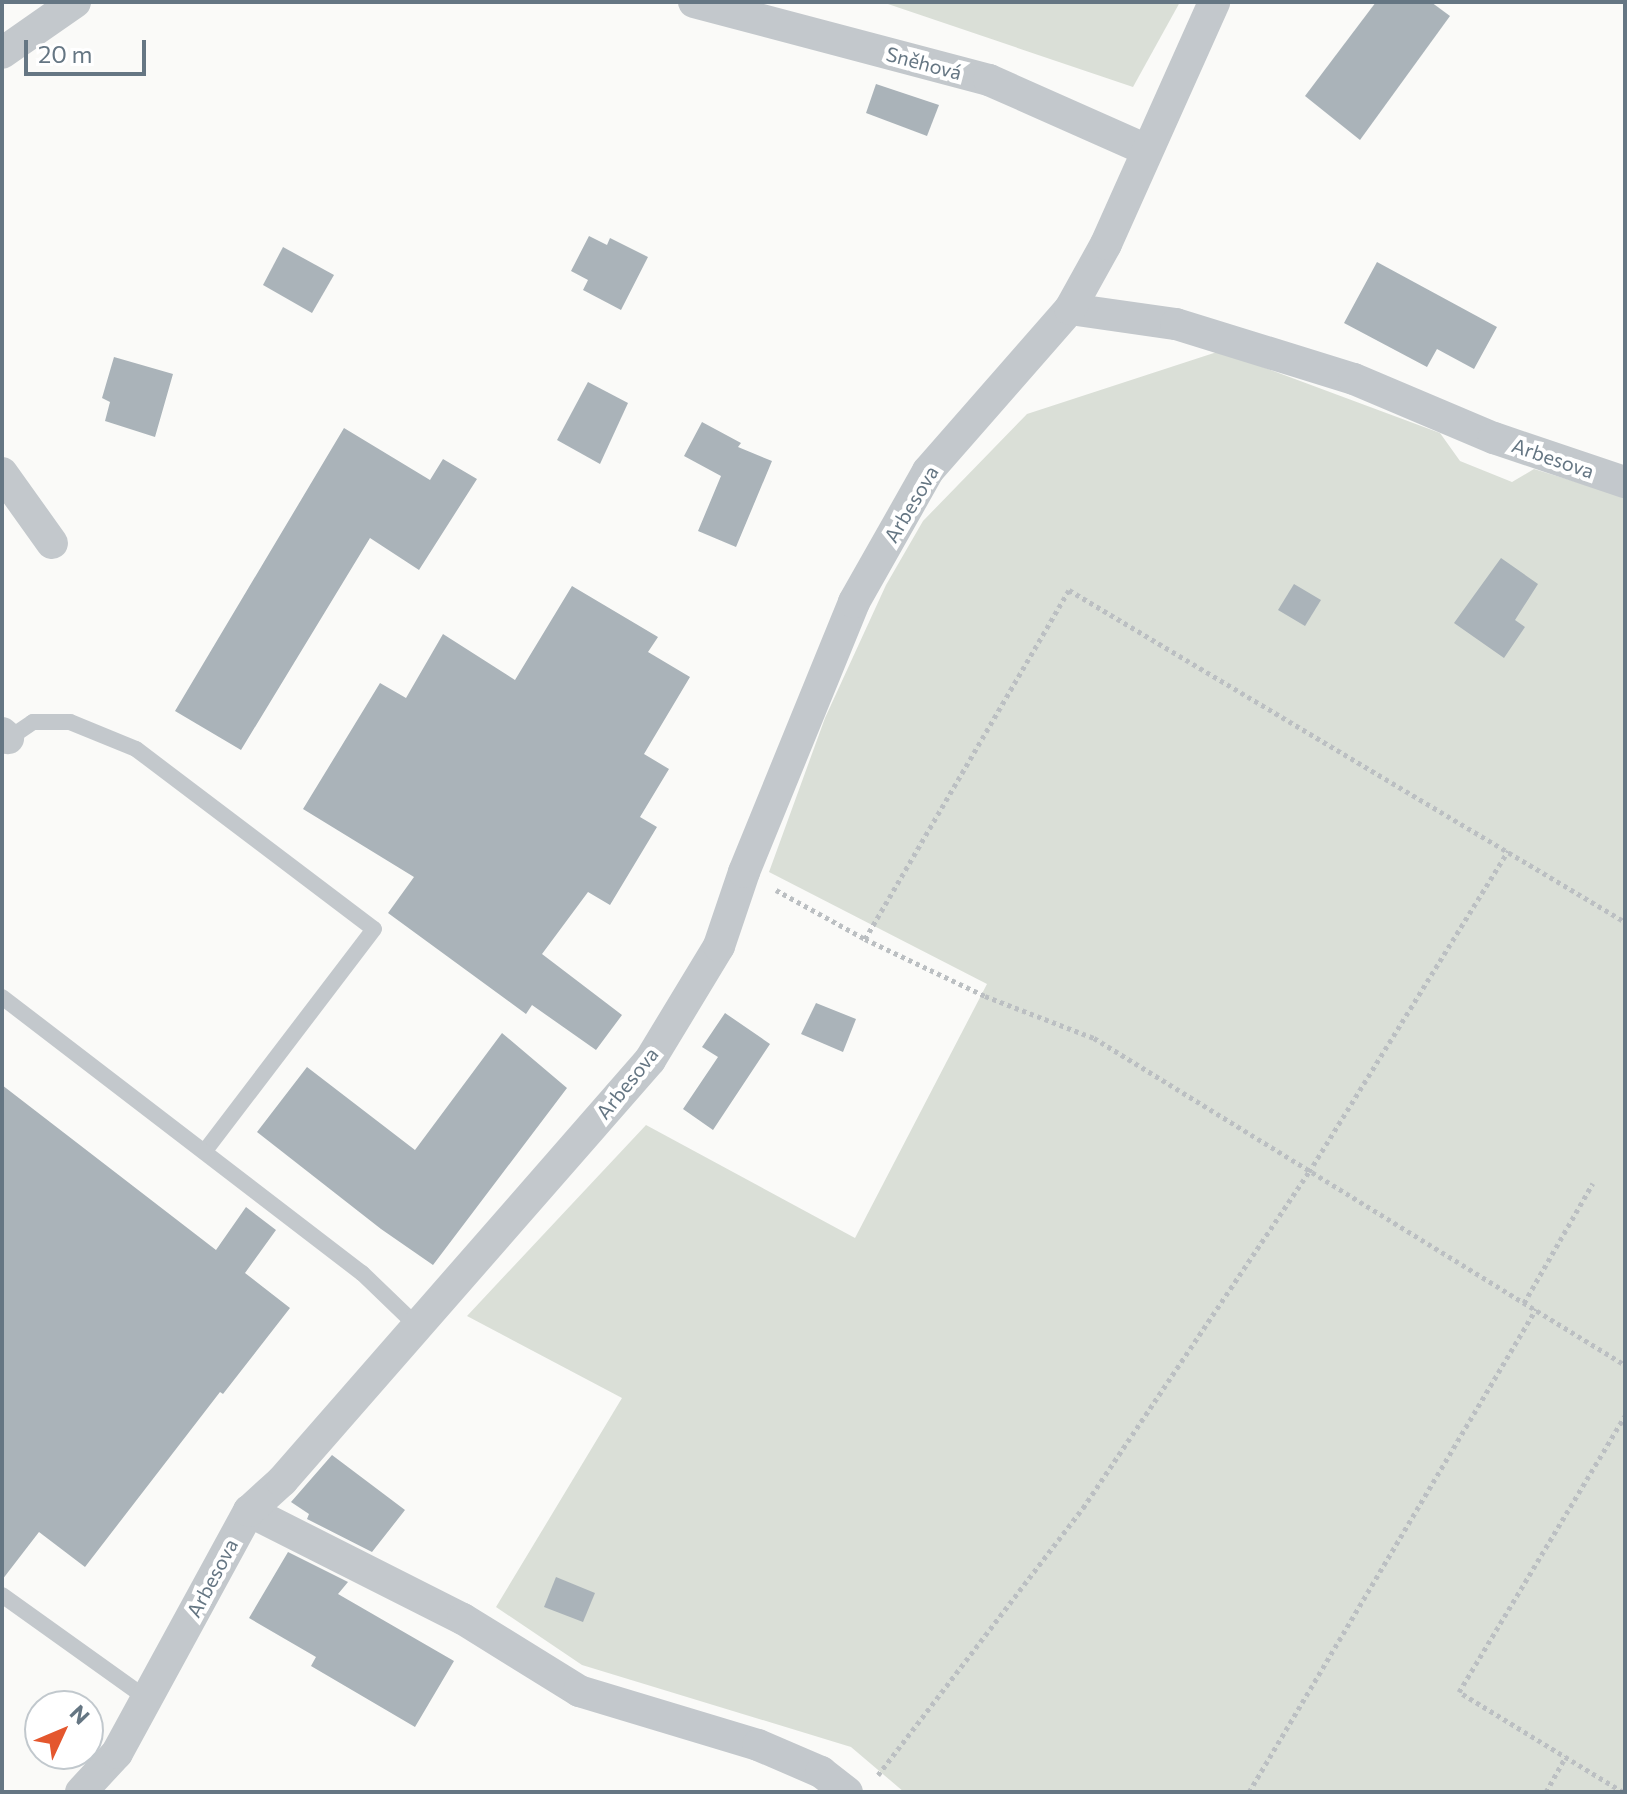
<!DOCTYPE html>
<meta charset="utf-8">
<style>
body{margin:0}
#map{position:relative;width:1627px;height:1794px;overflow:hidden;background:#fafaf8;font-family:Commissioner,sans-serif}
div>[style]{position:absolute}
[style*='--x']{left:calc(var(--x)*1px);top:calc(var(--y)*1px);width:calc(var(--w)*1px);rotate:calc(var(--a)*1deg)}
.green>*{inset:0;background:#dadfd7}
.building>*{inset:0;background:#aab3b9}
.path>*{height:5px;margin-top:-2.5px;transform-origin:0;background:repeating-linear-gradient(90deg,#bbbfc2 0 4px,transparent 0 8px)}
.service>*{height:16px;margin:-8px;padding:0 8px;transform-origin:8px;border-radius:8px;background:#c3c8cc}
.minor>*{height:32px;margin:-16px;padding:0 16px;transform-origin:16px;border-radius:16px;background:#c3c8cc}
span{translate:-50% -50%;white-space:nowrap;text-align:center;line-height:1.15;-webkit-text-stroke:8px #fff;paint-order:stroke}
.street-label{font-size:20px;color:#657683}
.frame{position:absolute;inset:0;border:4px solid #657683;pointer-events:none}
.north{position:absolute;left:24px;top:1690px;width:80px;height:80px;box-sizing:border-box;background:#fff;border:2px solid #c1c8cd;border-radius:50%;rotate:46deg;font-size:22px;font-weight:700;line-height:32px;text-align:center;color:#657683}
.north::after{content:'';display:block;margin:auto;width:28px;height:36px;background:#e4572e;clip-path:polygon(50% 0,100% 100%,50% 72%,0 100%)}
.scale{position:absolute;left:24px;top:40px;width:122px;height:36px;box-sizing:border-box;border:4px solid #657683;border-top:0;padding-left:10px;font-size:24px;line-height:28px;white-space:nowrap;color:#657683;-webkit-text-stroke:6px #fff;paint-order:stroke}
</style>
<div id="map">
<div class="green">
<div style="clip-path:polygon(882px 2px,1180px 2px,1133px 87px)"></div>
<div style="clip-path:polygon(1220px 351px,1440px 433px,1460px 461px,1512px 482px,1534px 469px,1625px 497px,1625px 1792px,904px 1792px,851px 1747px,582px 1665px,496px 1607px,622px 1398px,467px 1316px,646px 1125px,855px 1238px,987px 984px,769px 872px,825px 718px,886px 585px,923px 521px,1027px 414px)"></div>
</div>
<div class="building">
<div style="clip-path:polygon(1376px 2px,1431px 2px,1450px 16px,1360px 140px,1305px 96px)"></div>
<div style="clip-path:polygon(876px 84px,939px 105px,927px 136px,866px 113px)"></div>
<div style="clip-path:polygon(589px 236px,607px 245px,610px 238px,648px 257px,621px 310px,583px 290px,588px 280px,571px 271px)"></div>
<div style="clip-path:polygon(283px 247px,334px 275px,312px 313px,263px 285px)"></div>
<div style="clip-path:polygon(1377px 262px,1497px 327px,1474px 369px,1437px 349px,1427px 367px,1344px 323px)"></div>
<div style="clip-path:polygon(114px 357px,173px 374px,155px 437px,105px 421px,110px 402px,102px 398px)"></div>
<div style="clip-path:polygon(588px 382px,628px 403px,600px 464px,557px 440px)"></div>
<div style="clip-path:polygon(702px 422px,741px 443px,738px 447px,772px 461px,736px 547px,698px 531px,721px 476px,684px 456px)"></div>
<div style="clip-path:polygon(344px 428px,430px 480px,443px 459px,477px 479px,419px 570px,370px 538px,241px 750px,175px 711px)"></div>
<div style="clip-path:polygon(1501px 558px,1538px 584px,1515px 620px,1525px 627px,1504px 658px,1454px 623px)"></div>
<div style="clip-path:polygon(1294px 584px,1321px 600px,1305px 626px,1278px 610px)"></div>
<div style="clip-path:polygon(572px 586px,658px 637px,648px 652px,690px 677px,644px 754px,669px 769px,640px 817px,657px 827px,610px 905px,588px 892px,542px 954px,622px 1015px,596px 1050px,532px 1005px,526px 1014px,388px 913px,414px 877px,303px 809px,380px 683px,406px 698px,443px 634px,515px 680px)"></div>
<div style="clip-path:polygon(816px 1003px,856px 1019px,843px 1052px,801px 1034px)"></div>
<div style="clip-path:polygon(725px 1013px,770px 1044px,713px 1130px,683px 1109px,718px 1057px,702px 1047px)"></div>
<div style="clip-path:polygon(502px 1033px,567px 1088px,433px 1265px,381px 1229px,257px 1132px,307px 1067px,415px 1150px)"></div>
<div style="clip-path:polygon(2px 1085px,216px 1250px,246px 1207px,276px 1230px,245px 1273px,290px 1308px,223px 1394px,220px 1392px,85px 1567px,39px 1532px,2px 1580px)"></div>
<div style="clip-path:polygon(332px 1455px,405px 1510px,372px 1552px,307px 1519px,309px 1514px,291px 1502px)"></div>
<div style="clip-path:polygon(288px 1552px,348px 1582px,338px 1594px,454px 1661px,415px 1727px,311px 1666px,316px 1657px,249px 1618px)"></div>
<div style="clip-path:polygon(556px 1577px,595px 1593px,583px 1622px,544px 1607px)"></div>
</div>
<div class="path">
<div style="--x:776;--y:890;--w:102;--a:28.8"></div>
<div style="--x:865;--y:939;--w:133;--a:25.4"></div>
<div style="--x:985;--y:996;--w:117;--a:21.1"></div>
<div style="--x:1094;--y:1038;--w:624;--a:31.63"></div>
<div style="--x:865;--y:939;--w:404;--a:-59.7"></div>
<div style="--x:1069;--y:590;--w:648;--a:30.84"></div>
<div style="--x:1524;--y:1303;--w:138;--a:-60.1"></div>
<div style="--x:878;--y:1775;--w:337;--a:-52.5"></div>
<div style="--x:1083;--y:1508;--w:405;--a:-56.1"></div>
<div style="--x:1309;--y:1172;--w:378;--a:-58.2"></div>
<div style="--x:1249;--y:1792;--w:562;--a:-59.28"></div>
<div style="--x:1546;--y:1792;--w:41;--a:-60.9"></div>
<div style="--x:1623;--y:1792;--w:192;--a:-148.6"></div>
<div style="--x:1459;--y:1692;--w:322;--a:-59"></div>
</div>
<div class="service">
<div style="--x:5;--y:741;--w:34;--a:-34"></div>
<div style="--x:33;--y:722;--w:37;--a:0"></div>
<div style="--x:70;--y:722;--w:71;--a:22.2"></div>
<div style="--x:136;--y:749;--w:298;--a:37.1"></div>
<div style="--x:374;--y:929;--w:280;--a:127.3"></div>
<div style="--x:2;--y:997;--w:454;--a:37.5"></div>
<div style="--x:362;--y:1273;--w:76;--a:43.9"></div>
<div style="--x:2;--y:1595;--w:178;--a:35.6"></div>
</div>
<div class="minor">
<div style="--x:694;--y:2;--w:305;--a:14.8"></div>
<div style="--x:989;--y:80;--w:171;--a:23.9"></div>
<div style="--x:2;--y:53;--w:89;--a:-34.9"></div>
<div style="--x:1070;--y:309;--w:107;--a:8.1"></div>
<div style="--x:1176;--y:324;--w:186;--a:17.2"></div>
<div style="--x:1354;--y:379;--w:152;--a:22.9"></div>
<div style="--x:1494;--y:438;--w:138;--a:18.6"></div>
<div style="--x:2;--y:473;--w:86;--a:54.5"></div>
<div style="--x:2;--y:733;--w:8;--a:40"></div>
<div style="--x:249;--y:1511;--w:240;--a:26.8"></div>
<div style="--x:463;--y:1619;--w:137;--a:31.8"></div>
<div style="--x:579;--y:1691;--w:187;--a:16.8"></div>
<div style="--x:758;--y:1745;--w:69;--a:23.2"></div>
<div style="--x:821;--y:1772;--w:33;--a:38"></div>
<div style="--x:81;--y:1792;--w:53;--a:-47.3"></div>
<div style="--x:117;--y:1753;--w:276;--a:-61.4"></div>
<div style="--x:249;--y:1511;--w:45;--a:-42.3"></div>
<div style="--x:282;--y:1481;--w:559;--a:-48.84"></div>
<div style="--x:650;--y:1060;--w:133;--a:-58.8"></div>
<div style="--x:719;--y:946;--w:78;--a:-71.3"></div>
<div style="--x:744;--y:872;--w:292;--a:-67.8"></div>
<div style="--x:854;--y:602;--w:150;--a:-60.5"></div>
<div style="--x:928;--y:471;--w:215;--a:-48.8"></div>
<div style="--x:1070;--y:309;--w:74;--a:-61"></div>
<div style="--x:1106;--y:244;--w:265;--a:-65.9"></div>
</div>
<div class="street-label">
<span style="left:924px;top:63px;rotate:15deg">Sněhová</span>
<span style="left:1553px;top:458px;rotate:19deg">Arbesova</span>
<span style="left:911px;top:504px;rotate:-59deg">Arbesova</span>
<span style="left:627px;top:1083px;rotate:-51deg">Arbesova</span>
<span style="left:212px;top:1578px;rotate:-62deg">Arbesova</span>
</div>
<div class="frame"></div>
<div class="north">N</div>
<div class="scale">20 m</div>
</div>
